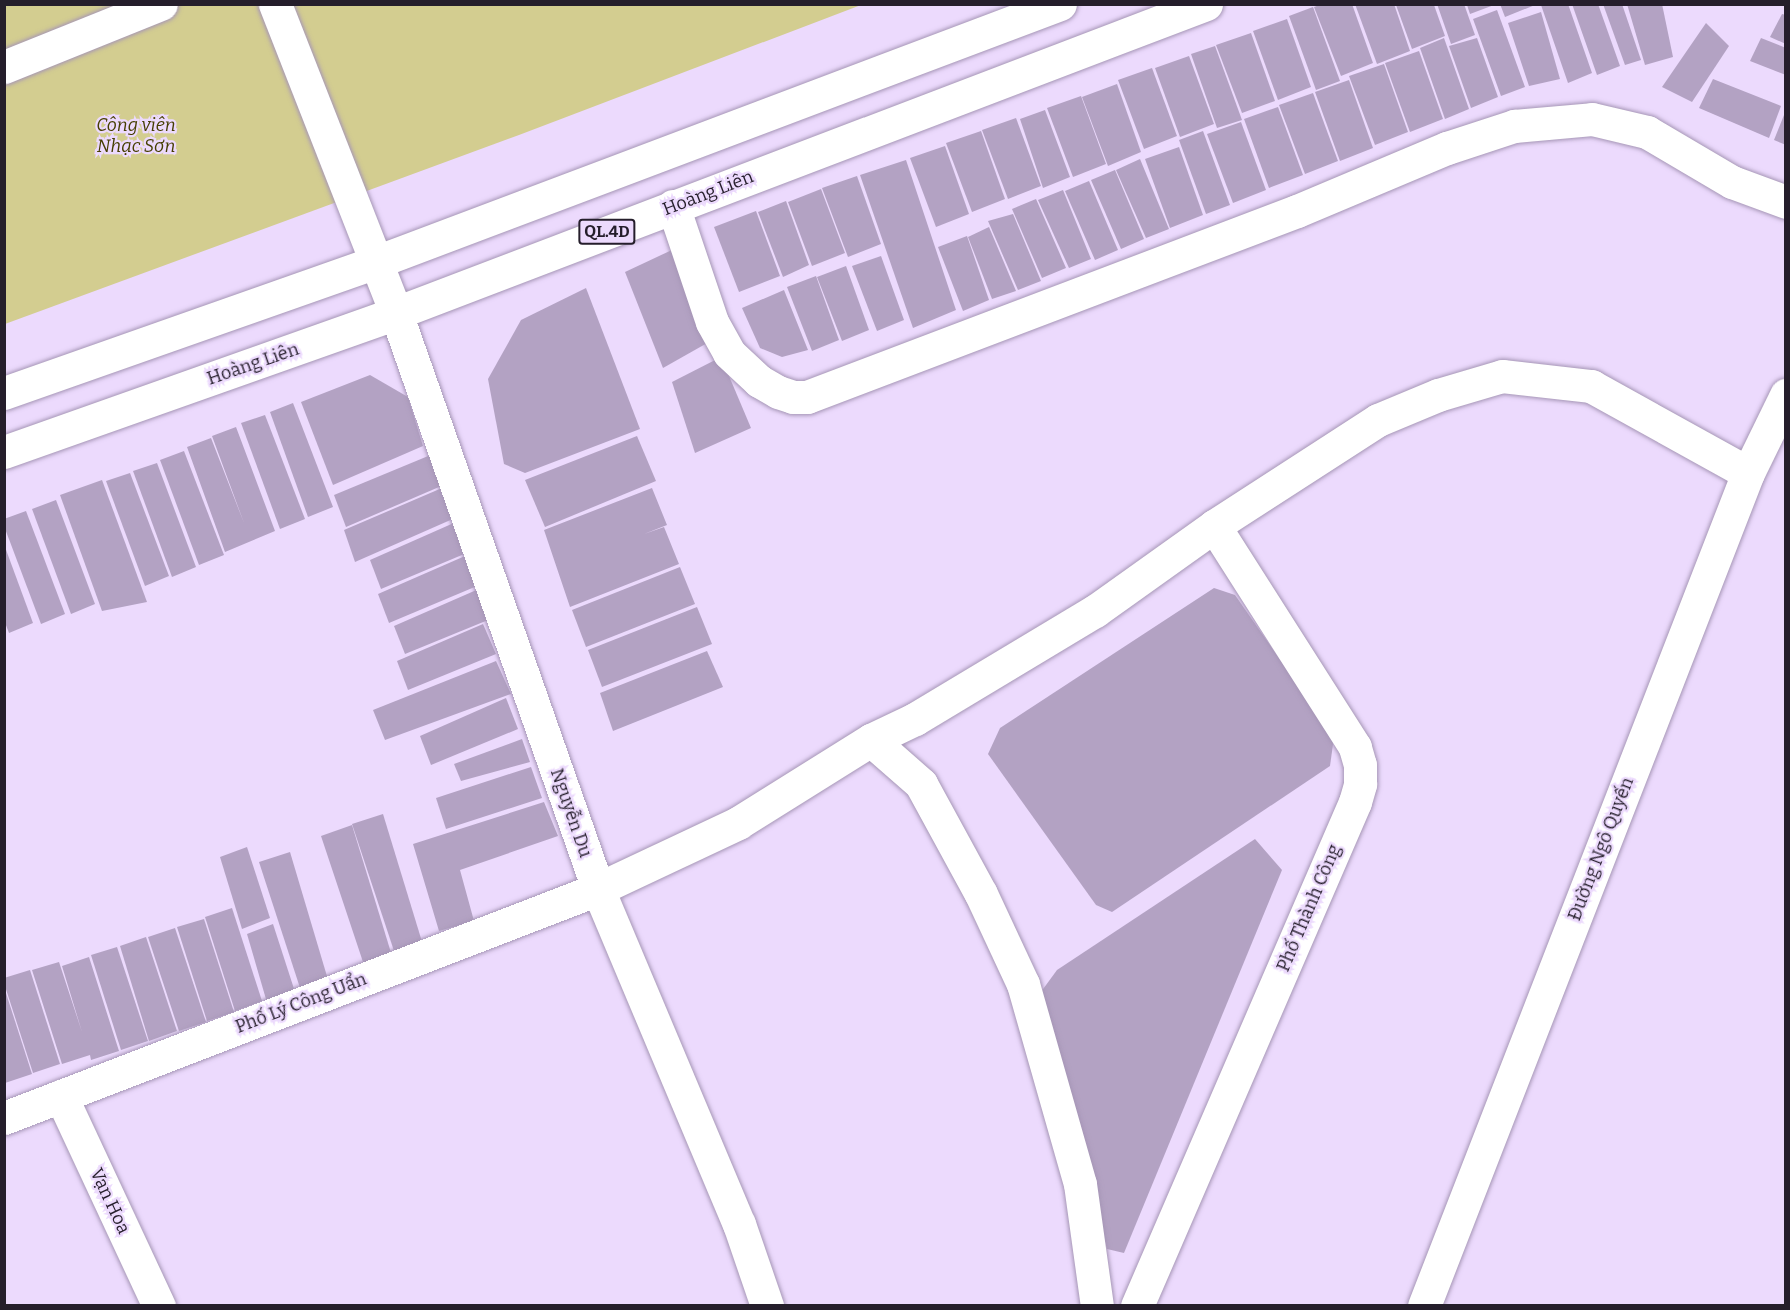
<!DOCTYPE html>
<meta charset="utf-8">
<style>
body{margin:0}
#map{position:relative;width:1790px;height:1310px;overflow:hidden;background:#ecdafd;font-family:Bitter,serif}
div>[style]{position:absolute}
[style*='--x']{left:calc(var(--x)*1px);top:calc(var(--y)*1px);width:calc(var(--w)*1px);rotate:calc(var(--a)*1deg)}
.green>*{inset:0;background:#d3cd90}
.building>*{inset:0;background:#b3a2c3}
.roads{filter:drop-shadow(0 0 2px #a696b6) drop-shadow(0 0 2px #a696b6)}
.minor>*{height:33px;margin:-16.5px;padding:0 16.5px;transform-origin:16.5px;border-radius:16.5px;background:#fff}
.major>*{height:33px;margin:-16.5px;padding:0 16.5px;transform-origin:16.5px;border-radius:16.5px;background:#fff}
span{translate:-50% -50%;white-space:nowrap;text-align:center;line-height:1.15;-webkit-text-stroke:4.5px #ecdafd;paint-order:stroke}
.shield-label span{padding:2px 4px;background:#ecdafd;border:2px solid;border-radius:4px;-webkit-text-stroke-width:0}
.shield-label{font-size:16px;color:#251e2b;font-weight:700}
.park-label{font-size:18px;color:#453e00;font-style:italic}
.street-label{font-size:18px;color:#251e2b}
.frame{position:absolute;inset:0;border:6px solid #251e2b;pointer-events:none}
</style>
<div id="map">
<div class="green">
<div style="clip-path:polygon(4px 5px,861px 5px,519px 135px,5px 324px)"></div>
</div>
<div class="building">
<div style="clip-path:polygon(1322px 4px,1352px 4px,1373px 63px,1341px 76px,1314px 7px)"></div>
<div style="clip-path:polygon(1355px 4px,1394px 4px,1410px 51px,1377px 64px)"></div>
<div style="clip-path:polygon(1437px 4px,1464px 4px,1475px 35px,1451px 44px)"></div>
<div style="clip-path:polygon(1500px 4px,1535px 4px,1535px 5px,1505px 17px)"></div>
<div style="clip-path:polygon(1543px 4px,1568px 4px,1592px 73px,1568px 83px,1541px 5px)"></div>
<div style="clip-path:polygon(1572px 4px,1598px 4px,1620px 66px,1597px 75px)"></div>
<div style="clip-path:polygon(1603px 4px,1622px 4px,1641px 60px,1625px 65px)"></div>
<div style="clip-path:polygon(1627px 4px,1662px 4px,1673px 57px,1645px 65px)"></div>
<div style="clip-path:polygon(1396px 5px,1434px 5px,1445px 36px,1412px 49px)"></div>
<div style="clip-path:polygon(1467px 5px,1494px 5px,1470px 14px)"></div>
<div style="clip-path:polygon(1313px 7px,1340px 81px,1316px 90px,1289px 16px)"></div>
<div style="clip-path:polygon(1497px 10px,1525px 87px,1501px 96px,1473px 19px)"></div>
<div style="clip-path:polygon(1541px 12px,1560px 79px,1529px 86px,1508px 23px)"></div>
<div style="clip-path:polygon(1782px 14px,1786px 15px,1786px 44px,1770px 37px)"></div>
<div style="clip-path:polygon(1287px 19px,1311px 87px,1278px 100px,1253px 31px)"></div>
<div style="clip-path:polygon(1706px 23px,1729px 46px,1692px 102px,1662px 87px)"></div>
<div style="clip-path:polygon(1251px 33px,1275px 101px,1242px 113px,1216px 45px)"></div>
<div style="clip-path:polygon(1444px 38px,1469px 109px,1445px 119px,1420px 48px)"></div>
<div style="clip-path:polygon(1477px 38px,1498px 97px,1471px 108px,1449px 46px)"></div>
<div style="clip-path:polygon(1761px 38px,1786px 48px,1786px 75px,1750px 61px)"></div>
<div style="clip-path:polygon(1215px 46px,1242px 120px,1217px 128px,1191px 54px)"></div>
<div style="clip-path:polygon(1419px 51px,1443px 119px,1410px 132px,1385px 63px)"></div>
<div style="clip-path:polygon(1189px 56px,1214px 124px,1180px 137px,1155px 68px)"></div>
<div style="clip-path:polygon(1384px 64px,1408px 132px,1375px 145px,1349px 76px)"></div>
<div style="clip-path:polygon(1152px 68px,1177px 136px,1144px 149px,1118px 80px)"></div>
<div style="clip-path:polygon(1713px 79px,1781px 106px,1769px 138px,1699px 108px)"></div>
<div style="clip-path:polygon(1349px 80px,1373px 148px,1340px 161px,1315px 92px)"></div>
<div style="clip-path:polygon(1117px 84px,1141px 152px,1108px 166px,1082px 97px)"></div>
<div style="clip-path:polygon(1313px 93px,1338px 161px,1305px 174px,1279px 105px)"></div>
<div style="clip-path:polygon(1081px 96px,1106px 164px,1073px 177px,1047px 108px)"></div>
<div style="clip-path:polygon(1278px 107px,1303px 175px,1269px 188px,1244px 119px)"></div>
<div style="clip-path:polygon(1045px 110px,1070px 177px,1043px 188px,1020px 119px)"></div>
<div style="clip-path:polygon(1786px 110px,1786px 145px,1774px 140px)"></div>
<div style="clip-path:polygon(1016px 118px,1041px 186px,1008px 199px,982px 130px)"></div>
<div style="clip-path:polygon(1241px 122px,1266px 190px,1233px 203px,1207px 134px)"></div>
<div style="clip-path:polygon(981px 131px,1005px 199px,972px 212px,946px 143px)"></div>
<div style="clip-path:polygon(1203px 131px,1230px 205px,1206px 214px,1179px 140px)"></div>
<div style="clip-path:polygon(945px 146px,969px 214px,936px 227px,910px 158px)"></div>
<div style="clip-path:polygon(1179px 147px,1203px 215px,1170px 228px,1145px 159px)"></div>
<div style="clip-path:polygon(1140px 159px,1169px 229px,1146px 238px,1116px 170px)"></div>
<div style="clip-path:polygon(906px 160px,956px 310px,913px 328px,860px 175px)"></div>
<div style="clip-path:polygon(1115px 170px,1144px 239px,1121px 249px,1091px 180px)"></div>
<div style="clip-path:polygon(857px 176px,881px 244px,848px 257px,822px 188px)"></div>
<div style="clip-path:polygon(1089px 181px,1118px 250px,1095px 260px,1065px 191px)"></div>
<div style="clip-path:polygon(821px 189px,845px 253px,812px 266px,788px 202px)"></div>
<div style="clip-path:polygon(1063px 190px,1091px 259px,1069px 268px,1038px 200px)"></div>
<div style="clip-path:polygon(1036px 199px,1066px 268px,1042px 278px,1012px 209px)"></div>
<div style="clip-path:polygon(786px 201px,809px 265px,783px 277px,758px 212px)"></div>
<div style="clip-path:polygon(756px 211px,780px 276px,739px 292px,714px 227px)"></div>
<div style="clip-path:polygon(1013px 214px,1041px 281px,1018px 290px,988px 221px)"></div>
<div style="clip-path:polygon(989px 227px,1016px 291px,992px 299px,968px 237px)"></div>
<div style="clip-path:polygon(967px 236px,989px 300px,963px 311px,938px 247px)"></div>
<div style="clip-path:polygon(674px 249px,709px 342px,663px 368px,625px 272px)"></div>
<div style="clip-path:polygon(881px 256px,904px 320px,877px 331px,852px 266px)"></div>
<div style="clip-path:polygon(846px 266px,869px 330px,842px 341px,817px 277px)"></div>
<div style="clip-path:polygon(816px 276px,839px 340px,812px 351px,787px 287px)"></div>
<div style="clip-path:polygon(586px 288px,640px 429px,525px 473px,504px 464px,488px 379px,521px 320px)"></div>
<div style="clip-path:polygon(784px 290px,808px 350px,782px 357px,760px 348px,742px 308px)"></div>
<div style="clip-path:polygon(721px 357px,751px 428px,695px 453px,672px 382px)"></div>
<div style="clip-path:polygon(370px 375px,408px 397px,423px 446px,333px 485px,301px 402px)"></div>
<div style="clip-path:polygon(293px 403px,333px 507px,308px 517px,270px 412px)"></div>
<div style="clip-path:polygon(265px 415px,305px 519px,280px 529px,241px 423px)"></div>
<div style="clip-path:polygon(236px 427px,275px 531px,225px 552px,187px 447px,211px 438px,244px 523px,212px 436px)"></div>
<div style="clip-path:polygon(637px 436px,656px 481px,545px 527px,525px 480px)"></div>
<div style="clip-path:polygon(184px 451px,224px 555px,199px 565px,160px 460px)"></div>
<div style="clip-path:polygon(433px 454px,446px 484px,346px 527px,334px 495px)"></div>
<div style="clip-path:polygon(157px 463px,196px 567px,172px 577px,133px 471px)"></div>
<div style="clip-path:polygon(130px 473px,169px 576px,145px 586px,106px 481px)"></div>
<div style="clip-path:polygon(102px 480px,147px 602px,102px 611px,60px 495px)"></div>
<div style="clip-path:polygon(442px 488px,455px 518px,355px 562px,344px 530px)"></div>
<div style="clip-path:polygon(652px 488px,667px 525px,644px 534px,664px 527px,679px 564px,570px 607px,544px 530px)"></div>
<div style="clip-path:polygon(56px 500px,95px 604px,71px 614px,32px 509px)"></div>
<div style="clip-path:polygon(26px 511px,65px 614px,41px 624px,4px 526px,4px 519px)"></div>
<div style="clip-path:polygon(456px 522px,469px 552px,381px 589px,370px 560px)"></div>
<div style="clip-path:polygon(5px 547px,33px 623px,9px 633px,4px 620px)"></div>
<div style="clip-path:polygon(465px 556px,477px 586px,389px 623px,378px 594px)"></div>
<div style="clip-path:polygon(680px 567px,695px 604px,586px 647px,572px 610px)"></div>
<div style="clip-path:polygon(481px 588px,493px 618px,405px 654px,394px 626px)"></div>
<div style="clip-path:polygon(1214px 588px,1235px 595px,1334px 737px,1330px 766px,1112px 912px,1096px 905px,988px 754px,1000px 728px)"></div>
<div style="clip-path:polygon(697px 607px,712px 644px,602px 687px,588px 650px)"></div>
<div style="clip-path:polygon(483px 624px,496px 654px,408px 690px,397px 661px)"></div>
<div style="clip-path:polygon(707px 651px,723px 687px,613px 731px,600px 693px)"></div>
<div style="clip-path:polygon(496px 661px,511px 694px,385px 740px,373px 710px)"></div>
<div style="clip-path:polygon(506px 698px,518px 729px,431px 765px,420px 736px)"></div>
<div style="clip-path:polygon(522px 739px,530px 762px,461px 781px,454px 764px)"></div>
<div style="clip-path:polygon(531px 767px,542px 798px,446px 829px,436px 798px)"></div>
<div style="clip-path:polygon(544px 802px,558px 836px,460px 870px,474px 921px,439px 931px,413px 844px)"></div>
<div style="clip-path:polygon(383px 814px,423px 945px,396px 957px,352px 824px)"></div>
<div style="clip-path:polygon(352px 825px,392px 956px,365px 968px,321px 836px)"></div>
<div style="clip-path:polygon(1255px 839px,1282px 870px,1124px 1253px,1107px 1249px,1038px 996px,1057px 970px)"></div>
<div style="clip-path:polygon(247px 847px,270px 918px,242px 929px,220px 857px)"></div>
<div style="clip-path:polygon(290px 852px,329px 983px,302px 994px,259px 862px)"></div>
<div style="clip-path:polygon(232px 908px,262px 1001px,235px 1011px,205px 917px)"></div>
<div style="clip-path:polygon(204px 919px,234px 1012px,207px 1021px,177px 927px)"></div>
<div style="clip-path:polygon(273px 924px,296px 995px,268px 1006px,247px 934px)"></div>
<div style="clip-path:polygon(175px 928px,206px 1022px,179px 1031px,148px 937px)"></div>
<div style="clip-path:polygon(146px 937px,177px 1031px,149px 1041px,120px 946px)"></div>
<div style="clip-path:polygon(117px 947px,148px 1041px,121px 1050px,91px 955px)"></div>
<div style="clip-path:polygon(89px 957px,119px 1051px,91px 1060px,90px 1055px,62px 1064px,32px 970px,59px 962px,82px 1032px,62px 966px)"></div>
<div style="clip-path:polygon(30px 970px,60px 1064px,33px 1073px,4px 983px,4px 978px)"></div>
<div style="clip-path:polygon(5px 990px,32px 1074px,5px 1083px,4px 1081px)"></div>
</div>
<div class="roads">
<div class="minor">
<div style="--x:275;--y:4;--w:277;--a:68.6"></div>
<div style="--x:4;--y:67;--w:169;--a:-21.9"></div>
<div style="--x:673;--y:206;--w:122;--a:71.4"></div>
<div style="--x:712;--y:322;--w:35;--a:61"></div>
<div style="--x:729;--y:353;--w:41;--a:43"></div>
<div style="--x:759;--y:381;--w:22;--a:30"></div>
<div style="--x:778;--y:392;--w:16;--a:18"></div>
<div style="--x:793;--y:397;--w:14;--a:0"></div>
<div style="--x:807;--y:397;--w:524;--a:-20.79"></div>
<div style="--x:1297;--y:211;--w:163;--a:-22.8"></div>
<div style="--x:1447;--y:148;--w:71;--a:-18.2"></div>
<div style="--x:1514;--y:126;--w:78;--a:-5.1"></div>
<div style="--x:1592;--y:119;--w:57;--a:13.3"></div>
<div style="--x:1647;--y:132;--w:99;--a:30.5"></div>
<div style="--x:1732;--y:182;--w:58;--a:20.3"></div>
<div style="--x:396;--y:313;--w:610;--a:70.67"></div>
<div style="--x:598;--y:889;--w:363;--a:67.2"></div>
<div style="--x:739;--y:1224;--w:87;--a:71.1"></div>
<div style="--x:871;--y:740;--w:67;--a:41.3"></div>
<div style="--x:921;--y:784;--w:125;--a:61.4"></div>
<div style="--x:981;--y:894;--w:99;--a:65"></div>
<div style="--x:1023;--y:984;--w:208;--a:74.1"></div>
<div style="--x:1080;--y:1184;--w:123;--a:82.1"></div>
<div style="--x:61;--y:1096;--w:232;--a:65"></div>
<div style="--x:4;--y:1118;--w:637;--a:-21.08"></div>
<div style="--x:598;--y:889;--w:155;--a:-25.2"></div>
<div style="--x:738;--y:823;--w:157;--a:-32"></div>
<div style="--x:871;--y:740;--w:49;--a:-25.5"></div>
<div style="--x:915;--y:719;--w:210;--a:-31"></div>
<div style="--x:1095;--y:611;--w:146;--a:-35.5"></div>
<div style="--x:1214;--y:526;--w:195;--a:-32.9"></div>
<div style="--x:1378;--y:420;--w:65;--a:-22.6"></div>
<div style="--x:1438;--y:395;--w:67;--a:-16.5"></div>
<div style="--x:1502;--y:376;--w:90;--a:6.4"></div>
<div style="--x:1591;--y:386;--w:179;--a:29"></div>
<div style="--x:1137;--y:1306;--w:549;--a:-66.61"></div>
<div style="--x:1355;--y:802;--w:19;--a:-74"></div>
<div style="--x:1360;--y:784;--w:19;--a:-90"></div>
<div style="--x:1360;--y:765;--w:19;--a:-106"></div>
<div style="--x:1355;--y:747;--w:262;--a:-122.5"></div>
<div style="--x:1424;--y:1306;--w:894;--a:-68.75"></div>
<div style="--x:1748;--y:473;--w:87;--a:-64"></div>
</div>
<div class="major">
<div style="--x:376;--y:262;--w:55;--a:68.6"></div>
<div style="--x:4;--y:393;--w:394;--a:-19.4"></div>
<div style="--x:376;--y:262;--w:731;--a:-20.67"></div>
<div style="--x:4;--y:452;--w:416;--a:-19.5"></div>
<div style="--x:396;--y:313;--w:867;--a:-20.88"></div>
</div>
</div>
<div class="shield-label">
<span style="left:607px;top:232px">QL.4D</span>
</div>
<div class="park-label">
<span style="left:136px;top:136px">Công viên<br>Nhạc Sơn</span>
</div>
<div class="street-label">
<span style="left:708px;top:193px;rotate:-21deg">Hoàng Liên</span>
<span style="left:253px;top:364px;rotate:-19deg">Hoàng Liên</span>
<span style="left:571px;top:813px;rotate:71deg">Nguyễn Du</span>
<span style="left:1601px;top:849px;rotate:-69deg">Đường Ngô Quyến</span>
<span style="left:1309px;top:908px;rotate:-67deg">Phố Thành Công</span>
<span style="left:301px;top:1003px;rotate:-21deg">Phố Lý Công Uẩn</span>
<span style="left:110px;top:1201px;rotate:65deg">Vạn Hoa</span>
</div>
<div class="frame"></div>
</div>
